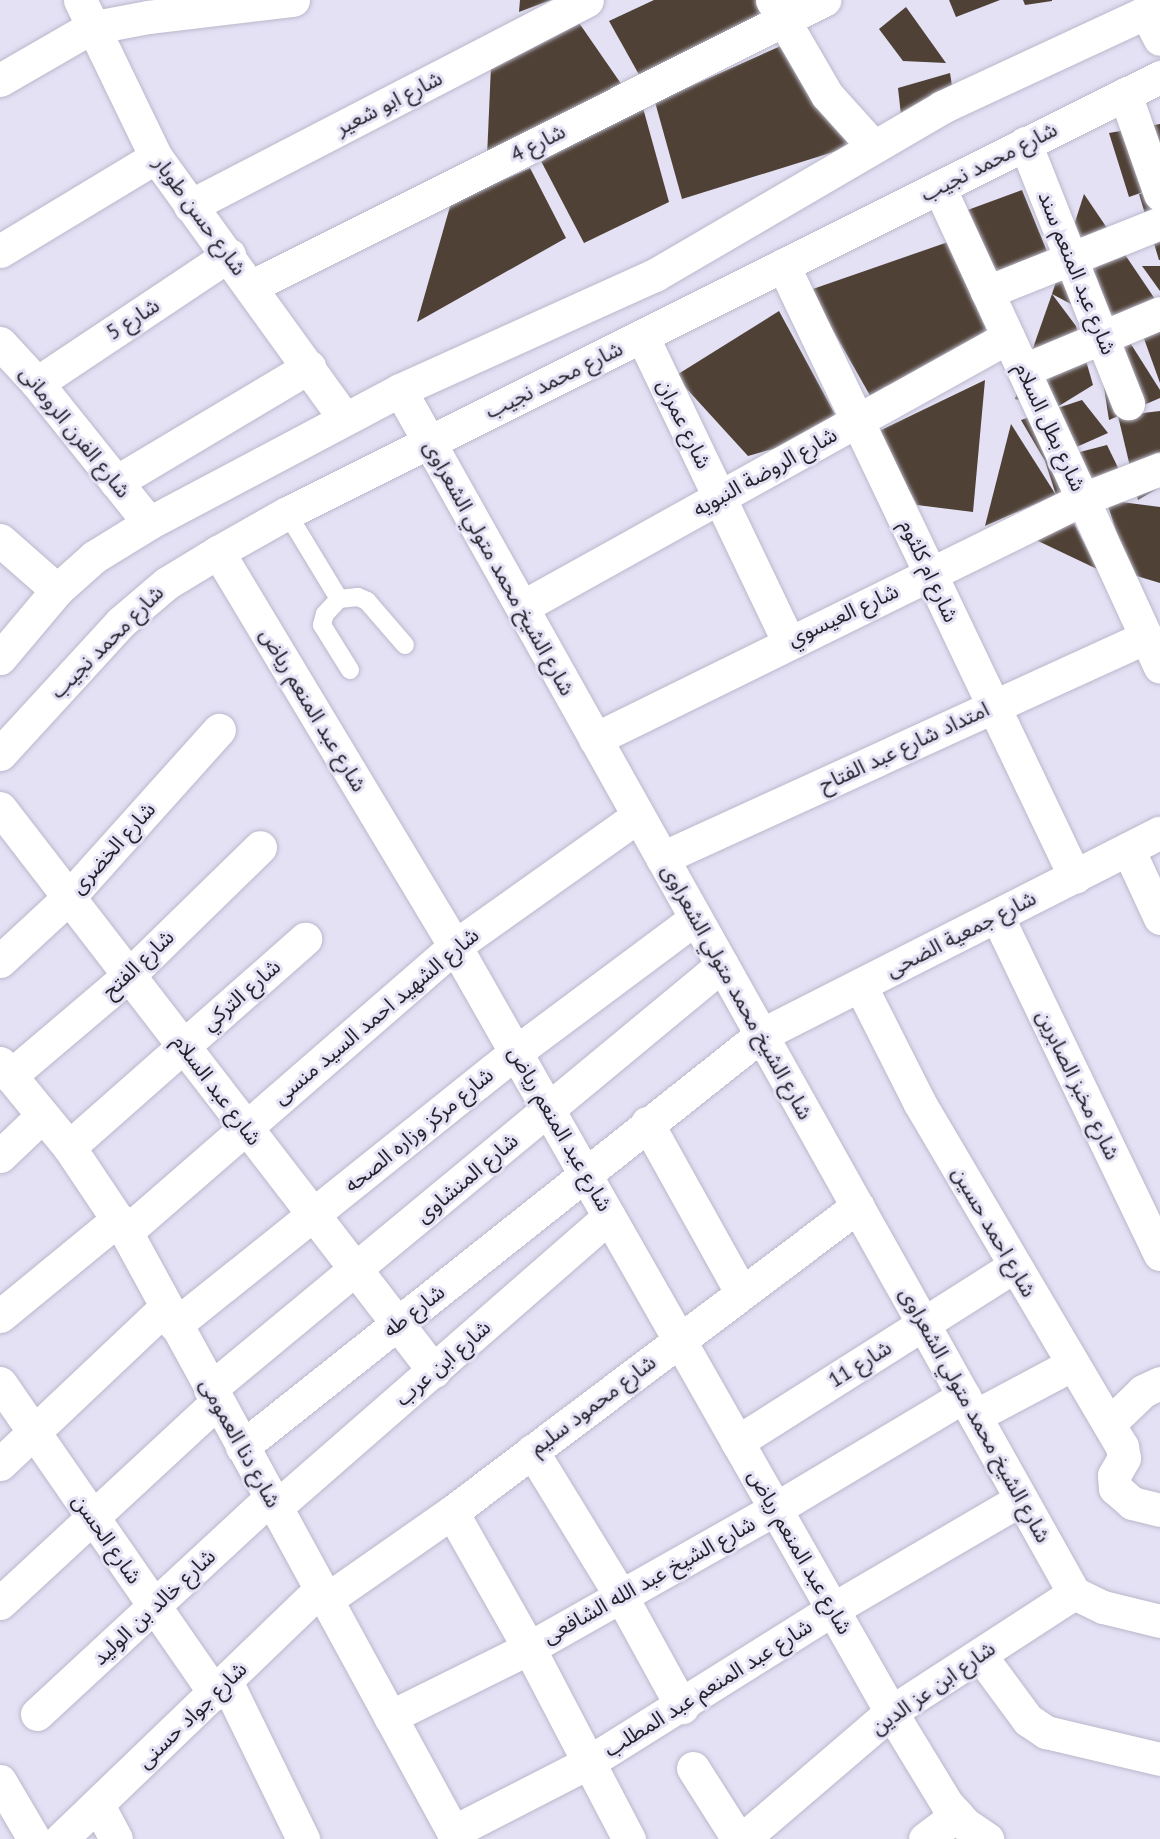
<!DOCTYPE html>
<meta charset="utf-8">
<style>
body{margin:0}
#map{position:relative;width:1160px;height:1839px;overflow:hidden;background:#e4e1f5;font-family:"PT Sans","Noto Sans Arabic",sans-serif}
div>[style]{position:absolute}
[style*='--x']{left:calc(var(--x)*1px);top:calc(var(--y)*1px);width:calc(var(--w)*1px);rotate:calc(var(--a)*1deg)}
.building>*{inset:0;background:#4f4135}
.roads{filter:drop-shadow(0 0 2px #bab8cb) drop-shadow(0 0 2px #bab8cb)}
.lane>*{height:18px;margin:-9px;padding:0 9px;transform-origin:9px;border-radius:9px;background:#fff}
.street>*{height:33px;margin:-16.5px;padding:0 16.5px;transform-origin:16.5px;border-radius:16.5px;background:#fff}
.secondary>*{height:33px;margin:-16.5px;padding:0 16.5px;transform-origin:16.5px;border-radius:16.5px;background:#fff}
span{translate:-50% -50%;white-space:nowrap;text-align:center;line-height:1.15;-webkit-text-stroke:6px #e4e1f5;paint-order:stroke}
.street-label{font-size:21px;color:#24232b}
</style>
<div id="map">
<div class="building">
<div style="clip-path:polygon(520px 0,551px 0,519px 12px)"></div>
<div style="clip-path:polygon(654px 0,757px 0,768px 18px,642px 80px,609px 21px)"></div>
<div style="clip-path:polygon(949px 0,1000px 0,956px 17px)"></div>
<div style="clip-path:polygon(1023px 0,1052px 0,1052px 1px,1025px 5px)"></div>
<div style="clip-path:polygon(906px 7px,946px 63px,903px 61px,879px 29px)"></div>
<div style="clip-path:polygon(577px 20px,624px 88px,487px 157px,491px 66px)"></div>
<div style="clip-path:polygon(783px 45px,856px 145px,682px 199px,655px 102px)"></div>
<div style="clip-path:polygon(950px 73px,953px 92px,901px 115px,898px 88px)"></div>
<div style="clip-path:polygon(643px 108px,669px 202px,584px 243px,541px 161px)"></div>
<div style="clip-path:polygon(1160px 124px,1160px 186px,1129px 197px,1109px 133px)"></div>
<div style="clip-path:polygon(530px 168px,566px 238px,417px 322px,451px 203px)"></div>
<div style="clip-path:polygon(1160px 189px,1160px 260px,1159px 260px,1139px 194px)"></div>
<div style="clip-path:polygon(1022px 190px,1053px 266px,994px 281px,965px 211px)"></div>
<div style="clip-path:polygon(1084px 194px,1157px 302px,1107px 323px,1052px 294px)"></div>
<div style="clip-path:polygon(951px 241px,990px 333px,872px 399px,810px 290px)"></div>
<div style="clip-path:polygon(1142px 266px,1160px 266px,1160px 291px)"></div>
<div style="clip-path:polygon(1052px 294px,1076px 326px,1093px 385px,1054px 409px,1015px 399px)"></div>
<div style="clip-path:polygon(779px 311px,843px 429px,748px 456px,675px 376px)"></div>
<div style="clip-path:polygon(1138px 322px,1160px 328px,1160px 383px)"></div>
<div style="clip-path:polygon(1129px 341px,1160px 390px,1160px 398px,1109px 420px,1099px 355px)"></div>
<div style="clip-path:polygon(985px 380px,973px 512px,917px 505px,877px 432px)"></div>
<div style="clip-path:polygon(1082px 400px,1108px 433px,1045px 461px,1021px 420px)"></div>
<div style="clip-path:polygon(1160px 411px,1160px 487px,1138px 500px,1118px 416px)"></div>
<div style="clip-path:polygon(1011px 424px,1056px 495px,985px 526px)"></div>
<div style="clip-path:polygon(1107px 445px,1125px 482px,1056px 495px,1045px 461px)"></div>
<div style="clip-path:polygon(1106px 500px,1160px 507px,1160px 583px,1130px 574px)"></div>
<div style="clip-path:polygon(1072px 519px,1097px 569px,1017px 531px)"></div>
</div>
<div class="roads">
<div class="lane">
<div style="--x:287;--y:513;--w:100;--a:58.8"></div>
<div style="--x:350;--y:670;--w:53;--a:-121.9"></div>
<div style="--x:322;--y:625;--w:11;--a:-75"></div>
<div style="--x:325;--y:614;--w:21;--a:-47"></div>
<div style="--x:339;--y:599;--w:19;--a:-6"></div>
<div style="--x:358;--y:597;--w:10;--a:24"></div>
<div style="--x:367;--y:601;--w:58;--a:49.2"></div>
</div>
<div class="street">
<div style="--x:80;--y:0;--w:174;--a:64.2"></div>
<div style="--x:156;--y:157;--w:322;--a:54.2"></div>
<div style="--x:772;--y:0;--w:110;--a:59.9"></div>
<div style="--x:827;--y:95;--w:69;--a:48"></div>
<div style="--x:0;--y:80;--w:104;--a:-30"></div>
<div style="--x:90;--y:28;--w:59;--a:-10.7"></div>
<div style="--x:148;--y:17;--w:146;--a:-6.7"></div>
<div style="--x:1125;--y:94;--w:106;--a:70.7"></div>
<div style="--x:1025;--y:143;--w:280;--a:68.4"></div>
<div style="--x:939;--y:187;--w:528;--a:65.28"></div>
<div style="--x:190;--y:206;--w:447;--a:-27.4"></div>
<div style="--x:0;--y:251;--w:182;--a:-31.1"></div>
<div style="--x:783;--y:265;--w:678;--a:64.49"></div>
<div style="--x:252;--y:286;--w:640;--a:-26.57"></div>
<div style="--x:987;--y:292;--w:186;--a:-21.7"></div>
<div style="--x:642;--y:336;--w:338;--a:64.4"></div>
<div style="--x:0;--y:343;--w:54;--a:47.2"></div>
<div style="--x:37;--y:383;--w:179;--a:51.3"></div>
<div style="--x:1024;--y:370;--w:147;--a:-22.7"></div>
<div style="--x:37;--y:383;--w:231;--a:-33.7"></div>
<div style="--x:400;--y:390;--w:1379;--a:60.74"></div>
<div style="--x:1074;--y:1593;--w:32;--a:26"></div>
<div style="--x:1103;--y:1607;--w:59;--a:13.8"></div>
<div style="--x:116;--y:482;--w:225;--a:-30.8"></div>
<div style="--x:0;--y:540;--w:76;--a:41.3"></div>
<div style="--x:218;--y:552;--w:460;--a:59"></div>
<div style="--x:455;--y:946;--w:881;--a:60.35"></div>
<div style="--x:891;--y:1712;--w:108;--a:58.7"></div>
<div style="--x:947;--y:1804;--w:27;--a:48"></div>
<div style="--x:965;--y:1824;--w:27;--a:34"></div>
<div style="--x:522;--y:607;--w:556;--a:-29.05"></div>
<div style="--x:595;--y:739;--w:544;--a:-26.19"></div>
<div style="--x:1083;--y:499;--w:83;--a:-21.3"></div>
<div style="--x:0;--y:808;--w:711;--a:52.37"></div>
<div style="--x:1128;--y:849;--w:76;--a:65.1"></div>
<div style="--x:662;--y:858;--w:532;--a:-24.54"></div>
<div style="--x:997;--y:916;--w:375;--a:64.3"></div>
<div style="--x:0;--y:961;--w:93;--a:-42.8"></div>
<div style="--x:68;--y:898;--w:226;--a:-48.1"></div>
<div style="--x:860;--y:985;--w:131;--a:63.2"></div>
<div style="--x:919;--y:1102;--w:399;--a:59.5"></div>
<div style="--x:1122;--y:1446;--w:12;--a:81"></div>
<div style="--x:1124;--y:1458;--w:20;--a:120"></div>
<div style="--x:1114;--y:1475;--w:13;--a:86"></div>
<div style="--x:1115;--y:1488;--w:23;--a:41"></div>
<div style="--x:1132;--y:1503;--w:29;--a:14"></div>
<div style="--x:0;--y:1063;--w:109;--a:50.6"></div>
<div style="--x:69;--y:1147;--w:102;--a:56.2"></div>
<div style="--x:126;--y:1232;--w:691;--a:61.4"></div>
<div style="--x:10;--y:1076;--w:156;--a:-40.3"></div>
<div style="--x:129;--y:975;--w:183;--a:-44.3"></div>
<div style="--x:647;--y:1123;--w:193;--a:60.9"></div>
<div style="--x:69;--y:1147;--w:315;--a:-41.4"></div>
<div style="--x:0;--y:1156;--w:59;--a:-43.6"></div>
<div style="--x:126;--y:1232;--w:436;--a:-41"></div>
<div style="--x:455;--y:946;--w:224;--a:-35.4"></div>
<div style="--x:0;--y:1316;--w:153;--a:-39.4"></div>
<div style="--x:175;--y:1325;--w:437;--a:-38.7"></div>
<div style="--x:516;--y:1052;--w:224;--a:-36.7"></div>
<div style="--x:0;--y:1383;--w:378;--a:55.3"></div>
<div style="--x:210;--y:1389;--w:665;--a:-39.63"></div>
<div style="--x:975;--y:1416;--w:111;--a:-28"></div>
<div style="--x:1109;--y:1424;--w:47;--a:-44.1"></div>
<div style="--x:1143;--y:1391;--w:19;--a:-25"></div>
<div style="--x:737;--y:1442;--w:328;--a:-32.4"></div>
<div style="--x:242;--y:1447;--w:663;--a:-38.44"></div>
<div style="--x:761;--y:1035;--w:447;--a:-26.9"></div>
<div style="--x:532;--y:1451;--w:170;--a:58.5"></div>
<div style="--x:621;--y:1596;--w:127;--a:61.2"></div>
<div style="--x:0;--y:1464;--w:227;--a:-43.4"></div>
<div style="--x:275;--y:1508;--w:443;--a:-41.1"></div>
<div style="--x:452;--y:1512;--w:156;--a:60.5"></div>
<div style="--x:529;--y:1648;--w:216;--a:62.4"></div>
<div style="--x:326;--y:1600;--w:154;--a:-34.9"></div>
<div style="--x:452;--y:1512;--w:508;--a:-37.01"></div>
<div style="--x:0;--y:1603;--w:296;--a:-42.8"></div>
<div style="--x:980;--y:1655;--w:81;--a:53.6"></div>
<div style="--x:1028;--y:1720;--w:22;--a:34"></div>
<div style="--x:1046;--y:1732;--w:117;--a:13.3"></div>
<div style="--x:227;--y:1683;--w:174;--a:64"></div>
<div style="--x:37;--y:1714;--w:316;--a:-42.8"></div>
<div style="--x:390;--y:1717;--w:155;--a:-26.4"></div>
<div style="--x:529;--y:1648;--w:283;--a:-29.5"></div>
<div style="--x:775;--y:1509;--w:220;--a:-30.9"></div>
<div style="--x:693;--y:1768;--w:84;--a:57.6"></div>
<div style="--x:0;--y:1781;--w:67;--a:59.6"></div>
<div style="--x:98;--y:1805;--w:38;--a:62"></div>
<div style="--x:453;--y:1832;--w:153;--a:-27.2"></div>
<div style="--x:589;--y:1762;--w:288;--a:-32.1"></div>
<div style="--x:833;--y:1609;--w:218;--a:-30.3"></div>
<div style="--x:61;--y:1839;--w:361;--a:-43.9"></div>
<div style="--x:743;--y:1839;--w:195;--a:-40.6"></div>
<div style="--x:891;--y:1712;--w:218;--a:-33"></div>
<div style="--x:925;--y:1839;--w:40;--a:-37"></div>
</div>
<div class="secondary">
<div style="--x:1146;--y:12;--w:30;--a:63"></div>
<div style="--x:0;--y:658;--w:89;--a:-50"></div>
<div style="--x:57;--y:590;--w:50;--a:-41.7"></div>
<div style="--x:94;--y:557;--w:65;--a:-31.7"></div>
<div style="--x:149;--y:523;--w:284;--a:-27.9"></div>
<div style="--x:400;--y:390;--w:280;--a:-24.3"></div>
<div style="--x:655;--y:275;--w:333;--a:-30.3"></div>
<div style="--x:942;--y:107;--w:240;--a:-24.9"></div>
<div style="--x:0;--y:754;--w:179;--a:-47.5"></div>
<div style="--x:121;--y:622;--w:60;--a:-40.3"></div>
<div style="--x:167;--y:583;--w:60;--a:-31.3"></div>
<div style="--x:218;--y:552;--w:79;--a:-29.5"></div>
<div style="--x:287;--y:513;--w:976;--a:-26.54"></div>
</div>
</div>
<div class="street-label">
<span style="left:389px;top:103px;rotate:-27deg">شارع ابو شعير</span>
<span style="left:538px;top:143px;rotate:-27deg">شارع 4</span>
<span style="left:989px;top:162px;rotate:-27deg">شارع محمد نجيب</span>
<span style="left:200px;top:216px;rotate:54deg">شارع حسن طوبار</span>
<span style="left:1077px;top:273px;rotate:68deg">شارع عبد المنعم سند</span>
<span style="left:133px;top:319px;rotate:-33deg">شارع 5</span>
<span style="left:554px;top:380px;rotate:-26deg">شارع محمد نجيب</span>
<span style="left:684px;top:424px;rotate:64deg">شارع عمران</span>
<span style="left:1050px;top:427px;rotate:65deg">شارع بطل السلام</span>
<span style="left:75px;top:432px;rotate:51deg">شارع الفرن الرومانى</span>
<span style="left:765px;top:472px;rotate:-29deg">شارع الروضة النبويه</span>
<span style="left:499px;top:568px;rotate:61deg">شارع الشيخ محمد متولي الشعراوى</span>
<span style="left:929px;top:571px;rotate:65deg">شارع ام كلثوم</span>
<span style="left:843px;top:615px;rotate:-25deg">شارع العيسوي</span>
<span style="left:107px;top:642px;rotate:-45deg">شارع محمد نجيب</span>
<span style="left:313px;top:710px;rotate:59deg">شارع عبد المنعم رياض</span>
<span style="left:904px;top:747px;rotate:-25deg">امتداد شارع عبد الفتاح</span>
<span style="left:113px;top:848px;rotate:-48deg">شارع الخضرى</span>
<span style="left:961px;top:934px;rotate:-27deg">شارع جمعية الضحى</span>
<span style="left:138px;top:964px;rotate:-43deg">شارع الفتح</span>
<span style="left:737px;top:992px;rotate:61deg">شارع الشيخ محمد متولي الشعراوى</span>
<span style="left:241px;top:995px;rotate:-41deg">شارع التركي</span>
<span style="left:376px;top:1016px;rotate:-40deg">شارع الشهيد احمد السيد منسى</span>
<span style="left:1078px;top:1085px;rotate:64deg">شارع مخبز الصابرين</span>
<span style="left:217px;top:1090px;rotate:53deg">شارع عبد السلام</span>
<span style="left:560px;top:1129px;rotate:60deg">شارع عبد المنعم رياض</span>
<span style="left:419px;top:1130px;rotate:-39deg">شارع مركز وزاره الصحه</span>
<span style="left:467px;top:1178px;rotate:-40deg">شارع المنشاوى</span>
<span style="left:994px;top:1232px;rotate:60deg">شارع احمد حسين</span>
<span style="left:414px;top:1311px;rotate:-38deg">شارع طه</span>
<span style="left:443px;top:1363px;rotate:-41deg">شارع ابن عرب</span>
<span style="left:860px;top:1364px;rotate:-32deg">شارع 11</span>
<span style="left:593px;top:1405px;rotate:-37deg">شارع محمود سليم</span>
<span style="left:975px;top:1415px;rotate:61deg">شارع الشيخ محمد متولي الشعراوى</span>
<span style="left:240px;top:1443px;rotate:61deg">شارع دنا العمومى</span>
<span style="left:107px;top:1539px;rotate:55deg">شارع الحسن</span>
<span style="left:800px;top:1552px;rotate:60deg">شارع عبد المنعم رياض</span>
<span style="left:649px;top:1580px;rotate:-29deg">شارع الشيخ عبد الله الشافعى</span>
<span style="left:154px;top:1607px;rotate:-43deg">شارع خالد بن الوليد</span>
<span style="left:708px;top:1688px;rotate:-32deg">شارع عبد المنعم عبد المطلب</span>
<span style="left:933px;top:1688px;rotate:-35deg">شارع ابن عز الدين</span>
<span style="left:192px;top:1715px;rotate:-44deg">شارع جواد حسنى</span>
</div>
</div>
